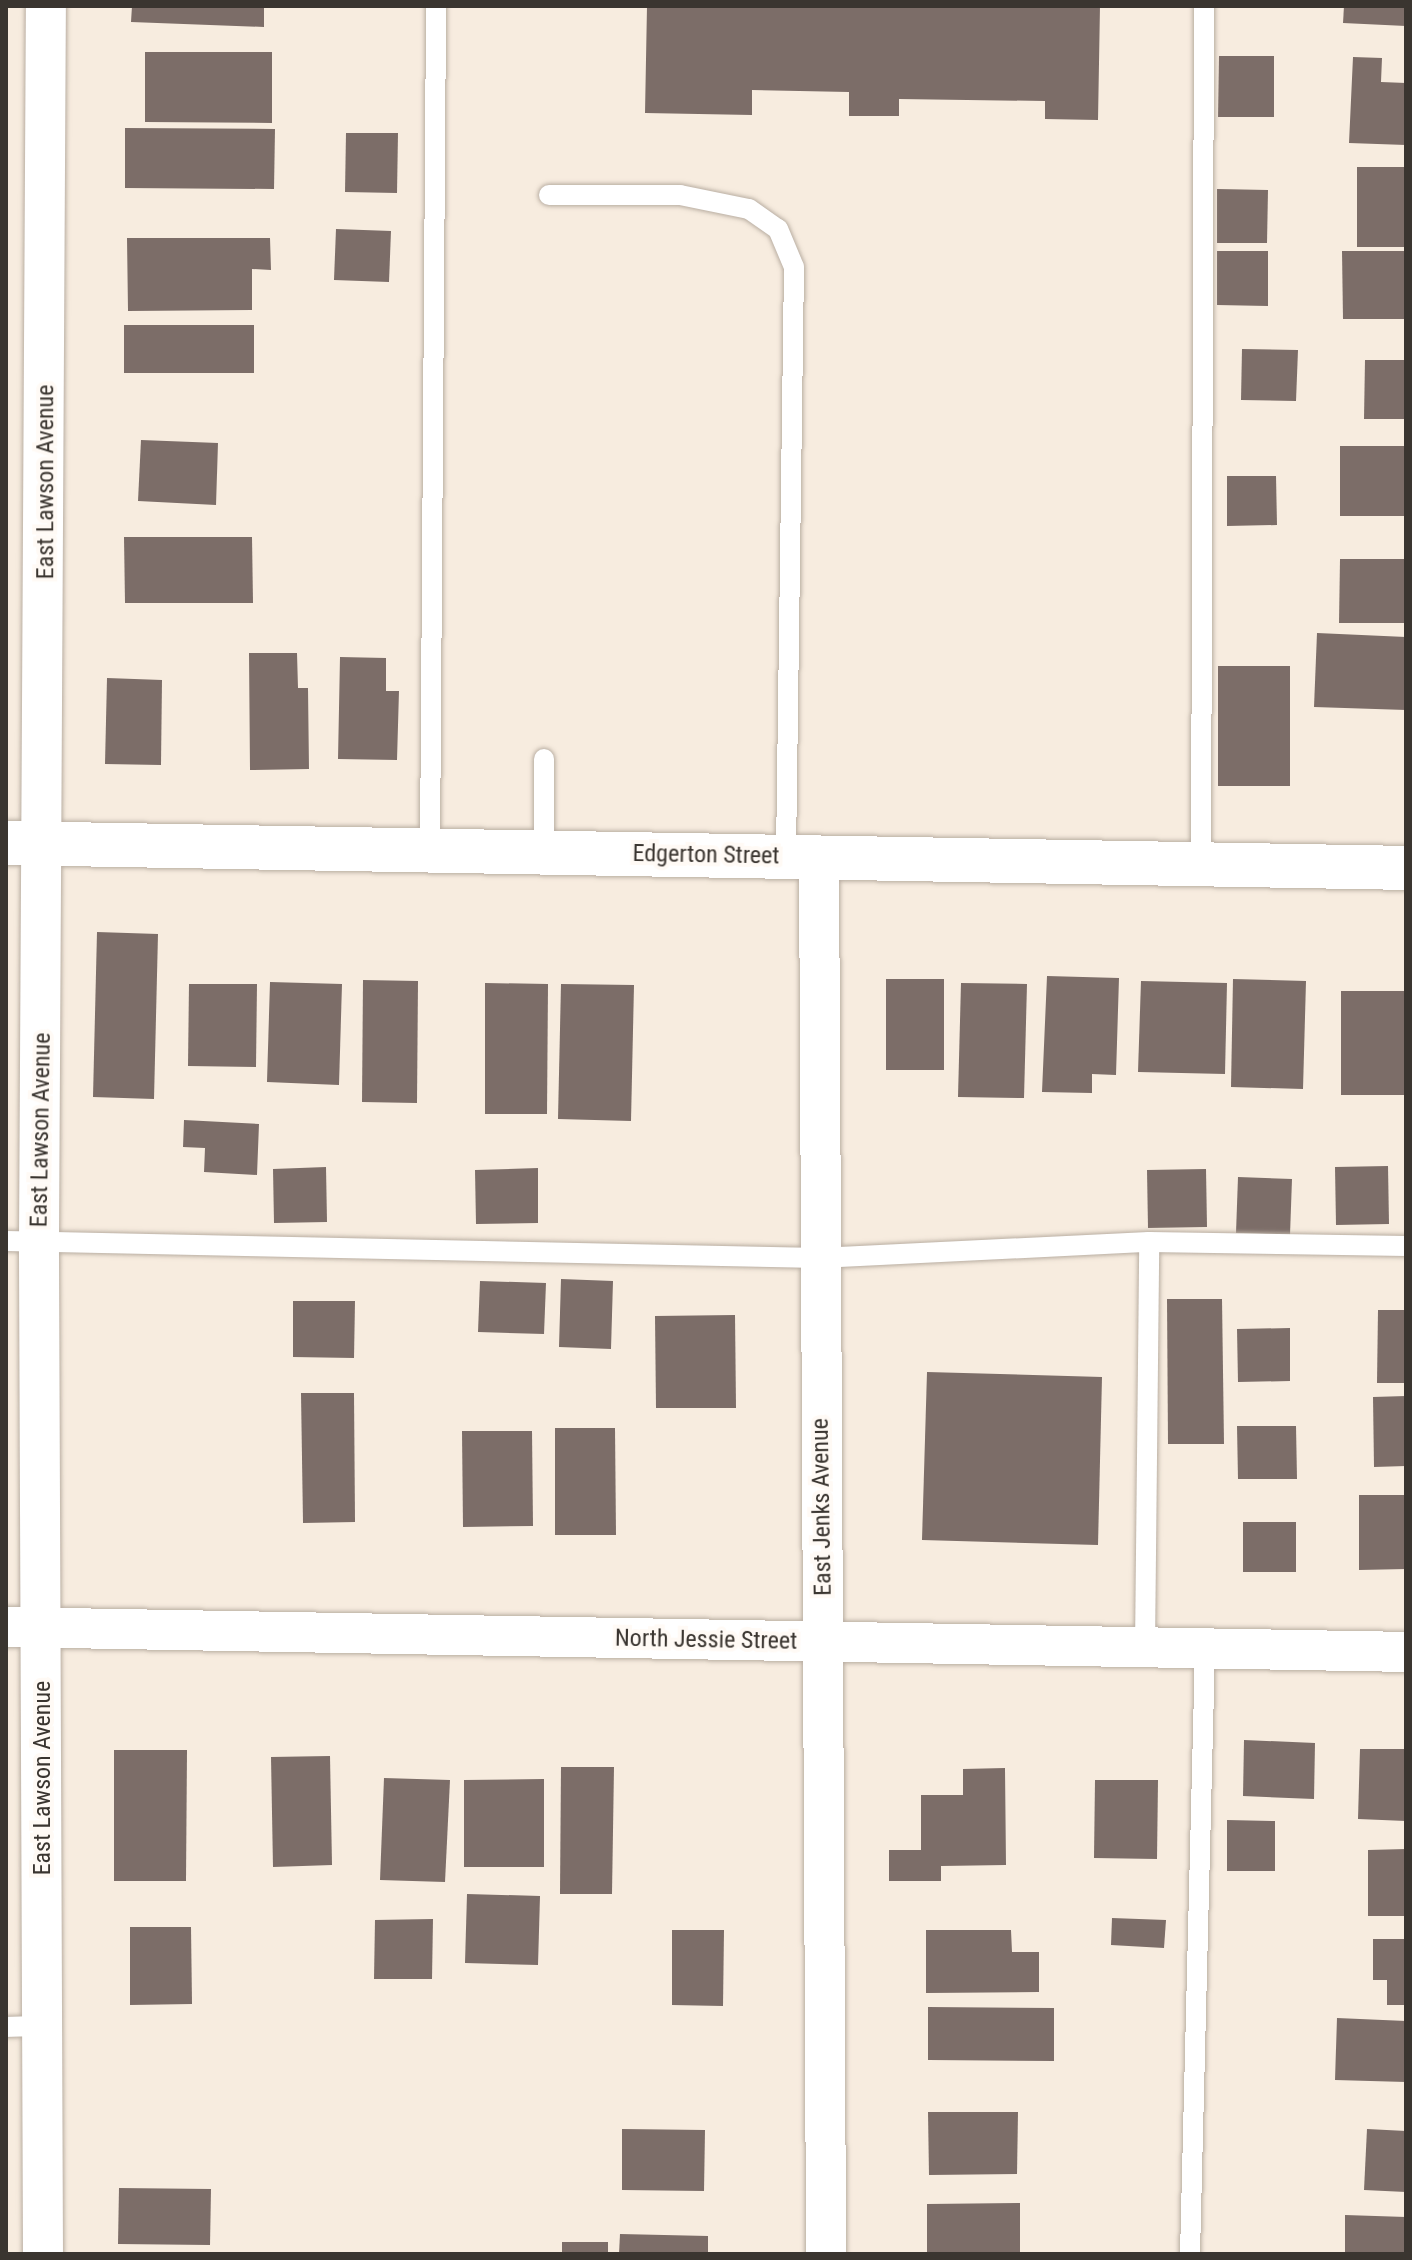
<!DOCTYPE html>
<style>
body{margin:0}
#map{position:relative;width:1412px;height:2260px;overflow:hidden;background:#f7ecdf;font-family:"Roboto Condensed",sans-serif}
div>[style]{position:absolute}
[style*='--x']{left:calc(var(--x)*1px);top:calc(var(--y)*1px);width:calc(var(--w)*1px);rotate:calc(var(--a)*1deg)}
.building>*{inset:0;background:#7c6d68}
.roads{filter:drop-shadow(0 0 2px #b9aea2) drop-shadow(0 0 2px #b9aea2)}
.service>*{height:20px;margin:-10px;padding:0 10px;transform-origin:10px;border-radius:10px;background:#fff}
.minor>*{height:40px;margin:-20px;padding:0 20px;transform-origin:20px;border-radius:20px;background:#fff}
.tertiary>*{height:44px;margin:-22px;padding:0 22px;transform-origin:22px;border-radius:22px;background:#fff}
span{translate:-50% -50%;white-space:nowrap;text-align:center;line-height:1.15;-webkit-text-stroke:8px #fffaf5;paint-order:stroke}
.street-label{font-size:24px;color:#3a3530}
.frame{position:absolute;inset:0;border:8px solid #3a3530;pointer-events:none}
</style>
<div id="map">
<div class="building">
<div style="clip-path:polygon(132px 6px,264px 6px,264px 27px,131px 22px)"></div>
<div style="clip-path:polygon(647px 6px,1100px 6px,1098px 120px,1045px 119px,1045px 101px,899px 99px,899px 116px,849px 116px,849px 92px,752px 90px,752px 115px,645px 113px)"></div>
<div style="clip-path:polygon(1344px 6px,1406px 6px,1406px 26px,1343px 23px)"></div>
<div style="clip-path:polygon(145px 52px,272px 52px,272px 123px,145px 122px)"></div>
<div style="clip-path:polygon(1219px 56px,1274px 56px,1274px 117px,1218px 117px)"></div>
<div style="clip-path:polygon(1353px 57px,1382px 58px,1381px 82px,1406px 83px,1406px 145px,1349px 143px)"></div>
<div style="clip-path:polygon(125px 128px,275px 129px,274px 189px,125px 188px)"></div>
<div style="clip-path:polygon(346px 133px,398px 133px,397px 193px,345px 192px)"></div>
<div style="clip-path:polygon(1357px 167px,1406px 167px,1406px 247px,1357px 247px)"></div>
<div style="clip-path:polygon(1217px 189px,1268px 190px,1267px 243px,1217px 243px)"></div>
<div style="clip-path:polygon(336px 229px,391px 231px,389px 282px,334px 280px)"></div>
<div style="clip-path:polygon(127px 238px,270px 238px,271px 270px,252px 269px,252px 310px,128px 311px)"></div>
<div style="clip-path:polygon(1217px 251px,1268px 251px,1268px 306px,1217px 305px)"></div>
<div style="clip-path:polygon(1342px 251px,1406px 251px,1406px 319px,1343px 319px)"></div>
<div style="clip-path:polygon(124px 325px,254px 325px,254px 373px,124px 373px)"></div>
<div style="clip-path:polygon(1242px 349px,1298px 350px,1296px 401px,1241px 400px)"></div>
<div style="clip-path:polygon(1365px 360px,1406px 360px,1406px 419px,1364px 419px)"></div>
<div style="clip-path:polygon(141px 440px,218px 443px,216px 505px,138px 501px)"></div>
<div style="clip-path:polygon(1340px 446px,1406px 446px,1406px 516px,1340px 516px)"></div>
<div style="clip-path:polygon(1227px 476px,1276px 476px,1277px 525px,1227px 526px)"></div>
<div style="clip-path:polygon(124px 537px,252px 537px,253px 603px,125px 603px)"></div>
<div style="clip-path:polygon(1340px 559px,1406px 559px,1406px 623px,1339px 623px)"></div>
<div style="clip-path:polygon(1317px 633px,1406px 637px,1406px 710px,1314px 707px)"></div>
<div style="clip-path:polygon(249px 653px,297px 653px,298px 688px,308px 688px,309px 769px,250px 770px)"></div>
<div style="clip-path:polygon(340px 657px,386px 658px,386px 691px,399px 691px,397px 760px,338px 759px)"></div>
<div style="clip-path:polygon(1218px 666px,1290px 666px,1290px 786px,1218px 786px)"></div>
<div style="clip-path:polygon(107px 678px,162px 680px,161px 765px,105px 764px)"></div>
<div style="clip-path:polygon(97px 932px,158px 934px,154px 1099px,93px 1097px)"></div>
<div style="clip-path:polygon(1047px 976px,1119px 978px,1116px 1075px,1092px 1074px,1092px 1093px,1042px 1092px)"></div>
<div style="clip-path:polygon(886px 979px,944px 979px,944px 1070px,886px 1070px)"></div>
<div style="clip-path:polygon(1233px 979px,1306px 981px,1303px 1089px,1231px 1087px)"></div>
<div style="clip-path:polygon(363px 980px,418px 981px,417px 1103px,362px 1102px)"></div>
<div style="clip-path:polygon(1141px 981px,1227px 983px,1225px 1074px,1138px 1072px)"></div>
<div style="clip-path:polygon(270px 982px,342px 984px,339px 1085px,267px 1082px)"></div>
<div style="clip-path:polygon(485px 983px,548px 984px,547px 1114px,485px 1114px)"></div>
<div style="clip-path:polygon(961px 983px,1027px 984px,1024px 1098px,958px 1097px)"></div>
<div style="clip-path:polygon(189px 984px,257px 984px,256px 1067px,188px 1066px)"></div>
<div style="clip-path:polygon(561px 984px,634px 985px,631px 1121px,558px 1119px)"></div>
<div style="clip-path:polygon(1341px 991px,1406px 991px,1406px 1095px,1341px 1095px)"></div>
<div style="clip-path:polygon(184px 1120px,259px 1124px,257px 1175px,204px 1172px,205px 1148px,183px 1147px)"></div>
<div style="clip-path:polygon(1388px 1166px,1389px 1224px,1336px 1225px,1335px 1167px)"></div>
<div style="clip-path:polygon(326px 1167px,327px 1222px,274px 1223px,273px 1169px)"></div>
<div style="clip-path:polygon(538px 1168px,538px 1223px,476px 1224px,475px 1170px)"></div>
<div style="clip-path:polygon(1206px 1169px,1207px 1227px,1148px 1228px,1147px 1170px)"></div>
<div style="clip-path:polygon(1238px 1177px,1292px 1179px,1290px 1235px,1236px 1233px)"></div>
<div style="clip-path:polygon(561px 1279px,613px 1281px,611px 1349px,559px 1347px)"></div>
<div style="clip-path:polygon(480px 1281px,546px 1283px,544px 1334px,478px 1332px)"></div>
<div style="clip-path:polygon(1167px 1299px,1222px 1299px,1224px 1444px,1168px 1444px)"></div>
<div style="clip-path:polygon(293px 1301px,355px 1301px,354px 1358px,293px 1357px)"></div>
<div style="clip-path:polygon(1378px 1310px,1406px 1310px,1406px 1383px,1377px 1383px)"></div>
<div style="clip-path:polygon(735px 1315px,736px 1408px,656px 1408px,655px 1316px)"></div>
<div style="clip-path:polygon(1290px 1328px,1290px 1381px,1238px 1382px,1237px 1329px)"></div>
<div style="clip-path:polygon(927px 1372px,1102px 1377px,1098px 1545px,922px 1540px)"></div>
<div style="clip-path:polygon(301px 1393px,354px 1393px,355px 1522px,303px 1523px)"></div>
<div style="clip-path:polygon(1406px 1396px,1406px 1466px,1374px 1467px,1373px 1397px)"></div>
<div style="clip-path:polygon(1237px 1426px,1296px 1426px,1297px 1479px,1238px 1479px)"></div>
<div style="clip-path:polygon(555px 1428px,615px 1428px,616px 1535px,555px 1535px)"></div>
<div style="clip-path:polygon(462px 1431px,532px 1431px,533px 1526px,463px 1527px)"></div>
<div style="clip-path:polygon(1359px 1495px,1406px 1495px,1406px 1569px,1359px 1570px)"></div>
<div style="clip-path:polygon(1243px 1522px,1296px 1522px,1296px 1572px,1243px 1572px)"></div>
<div style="clip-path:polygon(1244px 1740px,1315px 1743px,1314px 1799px,1243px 1796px)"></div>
<div style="clip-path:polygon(1360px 1749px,1406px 1749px,1406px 1821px,1358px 1819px)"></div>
<div style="clip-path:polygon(114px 1750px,187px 1750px,186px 1881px,114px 1881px)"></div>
<div style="clip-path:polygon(330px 1756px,332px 1865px,273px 1867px,271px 1757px)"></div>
<div style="clip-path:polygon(561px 1767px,614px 1767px,612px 1894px,560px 1894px)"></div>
<div style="clip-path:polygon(1005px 1768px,1006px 1865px,941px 1866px,941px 1881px,889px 1881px,889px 1850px,921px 1850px,921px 1795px,963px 1795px,963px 1769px)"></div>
<div style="clip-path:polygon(384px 1778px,450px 1780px,445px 1882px,380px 1880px)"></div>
<div style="clip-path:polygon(544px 1779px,544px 1867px,464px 1867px,464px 1780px)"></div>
<div style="clip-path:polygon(1095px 1780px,1158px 1780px,1157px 1859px,1094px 1858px)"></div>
<div style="clip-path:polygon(1227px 1820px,1275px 1821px,1275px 1871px,1227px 1871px)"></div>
<div style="clip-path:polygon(1406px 1849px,1406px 1916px,1368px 1916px,1368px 1850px)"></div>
<div style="clip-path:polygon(467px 1894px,540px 1896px,538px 1965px,465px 1963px)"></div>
<div style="clip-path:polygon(1112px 1918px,1166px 1920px,1164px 1948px,1111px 1945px)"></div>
<div style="clip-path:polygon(433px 1919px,432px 1979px,374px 1979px,375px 1920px)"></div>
<div style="clip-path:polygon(130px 1927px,191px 1927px,192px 2004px,130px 2005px)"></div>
<div style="clip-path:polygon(672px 1930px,724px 1930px,723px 2006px,672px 2005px)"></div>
<div style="clip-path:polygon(926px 1930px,1011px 1930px,1012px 1952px,1039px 1952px,1039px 1992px,926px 1993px)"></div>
<div style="clip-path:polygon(1373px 1939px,1406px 1939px,1406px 2005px,1387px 2005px,1387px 1980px,1373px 1980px)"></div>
<div style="clip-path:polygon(928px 2007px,1054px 2008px,1054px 2061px,928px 2060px)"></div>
<div style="clip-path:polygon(1337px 2018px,1406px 2021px,1406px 2082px,1335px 2080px)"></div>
<div style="clip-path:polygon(928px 2112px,1018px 2112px,1017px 2174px,929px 2175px)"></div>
<div style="clip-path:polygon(622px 2129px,705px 2130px,704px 2191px,622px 2190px)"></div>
<div style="clip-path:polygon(1367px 2129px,1406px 2131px,1406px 2192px,1364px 2190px)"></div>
<div style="clip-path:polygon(119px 2188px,211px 2189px,210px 2245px,118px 2244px)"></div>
<div style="clip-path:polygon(1020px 2203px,1020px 2254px,927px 2254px,927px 2204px)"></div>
<div style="clip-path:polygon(1345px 2215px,1406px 2217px,1406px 2254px,1345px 2254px)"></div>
<div style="clip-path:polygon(620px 2234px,708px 2236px,708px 2254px,619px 2254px)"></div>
<div style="clip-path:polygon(562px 2242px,608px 2242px,608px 2254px,562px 2254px)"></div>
</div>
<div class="roads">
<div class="service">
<div style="--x:549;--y:195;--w:131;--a:0"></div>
<div style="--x:680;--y:195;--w:70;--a:11.5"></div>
<div style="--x:749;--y:209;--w:35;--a:35"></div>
<div style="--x:778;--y:229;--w:41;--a:67.2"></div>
<div style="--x:794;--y:267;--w:589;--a:90.78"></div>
<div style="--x:544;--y:759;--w:93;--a:90"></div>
<div style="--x:430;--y:850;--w:844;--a:-89.59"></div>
<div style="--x:1201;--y:864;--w:858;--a:-89.8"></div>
<div style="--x:6;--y:1241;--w:813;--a:1.2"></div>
<div style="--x:819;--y:1258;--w:330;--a:-2.8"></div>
<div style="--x:1149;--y:1242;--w:257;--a:0.9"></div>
<div style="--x:1145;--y:1648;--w:406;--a:-89.4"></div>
<div style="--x:6;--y:2027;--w:36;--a:-2"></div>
<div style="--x:1190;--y:2254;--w:605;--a:-88.58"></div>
</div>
<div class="minor">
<div style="--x:819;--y:857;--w:1397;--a:89.71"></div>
<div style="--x:6;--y:1627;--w:1400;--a:1.02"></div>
<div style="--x:43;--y:2254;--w:1013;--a:-90.23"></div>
<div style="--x:39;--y:1241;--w:1235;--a:-89.68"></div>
</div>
<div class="tertiary">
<div style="--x:6;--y:843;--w:1400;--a:1.02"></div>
</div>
</div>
<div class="street-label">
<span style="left:46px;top:482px;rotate:-90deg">East Lawson Avenue</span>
<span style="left:706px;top:855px;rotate:1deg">Edgerton Street</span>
<span style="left:41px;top:1130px;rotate:-89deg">East Lawson Avenue</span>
<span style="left:822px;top:1507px;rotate:-91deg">East Jenks Avenue</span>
<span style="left:706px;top:1640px;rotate:1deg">North Jessie Street</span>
<span style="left:43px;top:1778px;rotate:-90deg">East Lawson Avenue</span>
</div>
<div class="frame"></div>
</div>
